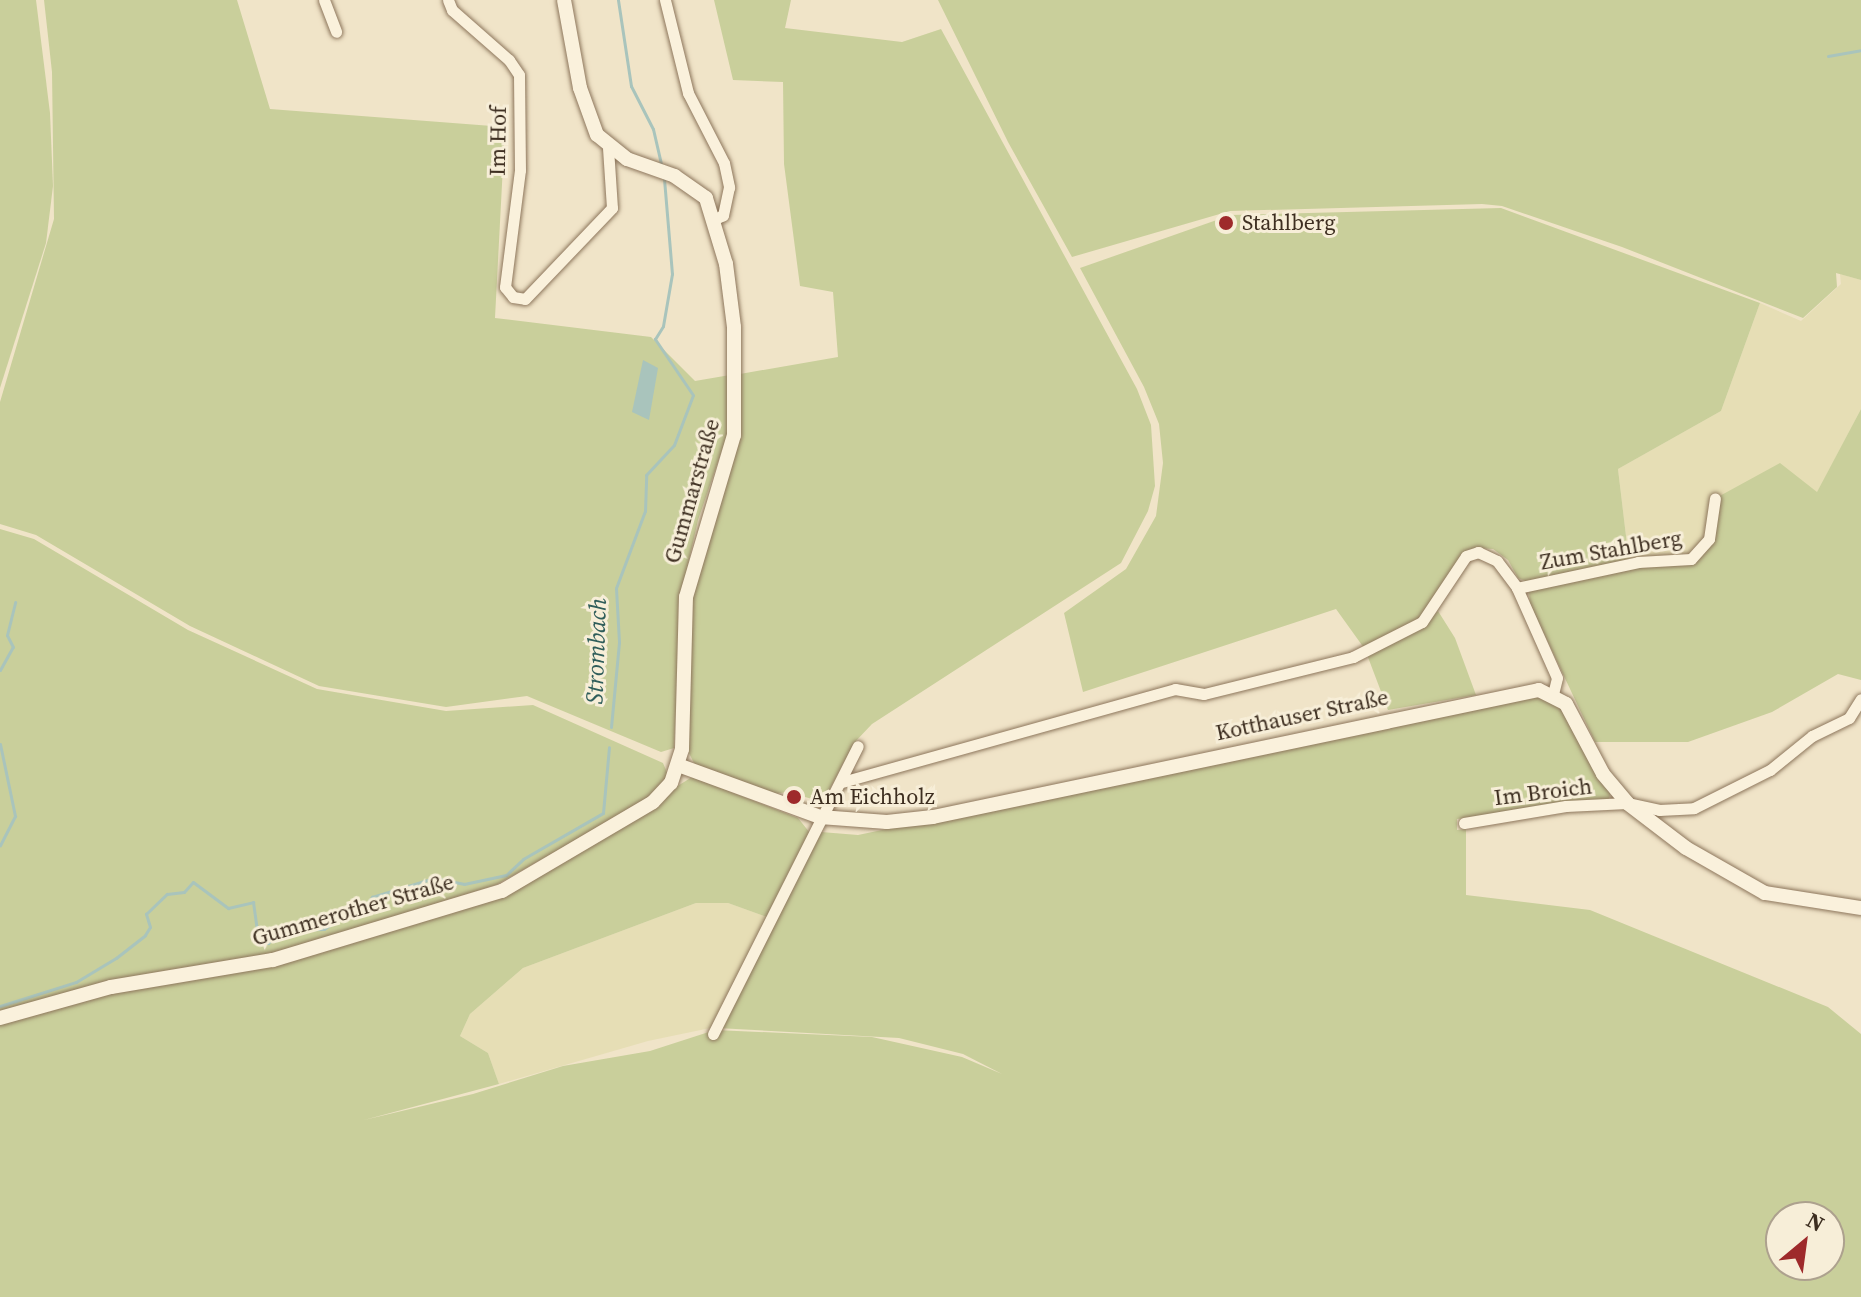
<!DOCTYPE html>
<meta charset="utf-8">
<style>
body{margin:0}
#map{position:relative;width:1861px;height:1297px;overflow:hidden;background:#f0e4c8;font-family:"Source Serif 4",serif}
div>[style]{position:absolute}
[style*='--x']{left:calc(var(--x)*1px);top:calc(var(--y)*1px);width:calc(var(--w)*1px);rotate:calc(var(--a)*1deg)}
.farmland>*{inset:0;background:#e6deb5}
.green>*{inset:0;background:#c9cf9b}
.water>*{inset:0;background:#a9c4bc}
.stream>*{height:3px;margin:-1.5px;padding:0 1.5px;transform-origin:1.5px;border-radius:1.5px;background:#a9c4bc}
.roads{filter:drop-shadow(0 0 2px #8d765c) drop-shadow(0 0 2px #8d765c)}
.minor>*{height:11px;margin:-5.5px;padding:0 5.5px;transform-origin:5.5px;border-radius:5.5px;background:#faf1dc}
.tertiary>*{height:14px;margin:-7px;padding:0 7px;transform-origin:7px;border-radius:7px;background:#faf1dc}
.dots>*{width:22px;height:22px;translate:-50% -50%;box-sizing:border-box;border:4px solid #f7eed8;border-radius:50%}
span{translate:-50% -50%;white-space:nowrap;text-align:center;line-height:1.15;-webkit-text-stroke:6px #f7eed8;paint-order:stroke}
.street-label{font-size:22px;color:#3d2e20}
.poi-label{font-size:22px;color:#3d2e20}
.left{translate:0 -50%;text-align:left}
.water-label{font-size:24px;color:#2f5d5a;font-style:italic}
.north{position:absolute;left:1765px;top:1201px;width:80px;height:80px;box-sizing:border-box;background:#f7eed8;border:2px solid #ada18e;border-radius:50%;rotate:29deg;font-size:22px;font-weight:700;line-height:32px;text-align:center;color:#3d2e20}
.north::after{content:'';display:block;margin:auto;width:28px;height:36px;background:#9e2a2b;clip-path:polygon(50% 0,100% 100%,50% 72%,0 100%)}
</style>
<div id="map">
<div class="farmland">
<div style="clip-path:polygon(1840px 274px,1861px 280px,1861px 409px,1817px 493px,1708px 539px,1690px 558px,1629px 561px,1618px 469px,1721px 411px,1760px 303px,1801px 321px,1841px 284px)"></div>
<div style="clip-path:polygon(696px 903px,728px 903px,767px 917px,715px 1027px,648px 1041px,499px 1084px,488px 1053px,460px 1036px,470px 1014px,523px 968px)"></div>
</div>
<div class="green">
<div style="clip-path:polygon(0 0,36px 0,50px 113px,53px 186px,46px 243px,0 388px)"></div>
<div style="clip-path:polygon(44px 0,237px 0,270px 109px,505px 127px,495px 318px,651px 337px,695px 381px,730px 375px,730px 427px,698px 520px,681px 596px,674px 748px,661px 752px,527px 696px,446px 707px,319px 686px,190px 626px,36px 535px,0 524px,0 402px,54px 219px,52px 72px)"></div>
<div style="clip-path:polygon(714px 0,791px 0,785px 28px,902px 42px,941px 29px,1137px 389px,1151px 425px,1155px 486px,1148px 511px,1121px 563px,872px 724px,854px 743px,823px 802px,787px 792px,773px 794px,695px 765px,688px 751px,691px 598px,710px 528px,740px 374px,838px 357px,833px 292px,800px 286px,784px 164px,783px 82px,733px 80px)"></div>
<div style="clip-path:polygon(938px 0,1861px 0,1861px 280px,1836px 273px,1837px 287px,1803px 318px,1622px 247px,1502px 206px,1482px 204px,1230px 211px,1072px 257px,1008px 142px)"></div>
<div style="clip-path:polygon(1501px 208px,1760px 303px,1721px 411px,1618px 469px,1629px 561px,1528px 582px,1518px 578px,1508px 560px,1493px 549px,1476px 548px,1420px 618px,1364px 648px,1336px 609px,1083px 692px,1064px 613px,1126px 569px,1156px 516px,1163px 463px,1159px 424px,1144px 387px,1080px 268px,1231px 215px)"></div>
<div style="clip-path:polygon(1861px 409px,1861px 680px,1838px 674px,1772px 712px,1688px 742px,1595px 742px,1530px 604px,1529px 591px,1705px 551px,1716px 498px,1780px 463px,1817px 492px)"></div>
<div style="clip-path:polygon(evenodd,0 529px,34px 539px,188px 630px,317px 689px,446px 711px,533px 705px,663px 763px,668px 775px,652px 797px,496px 885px,296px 947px,504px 895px,692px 777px,798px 818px,810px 833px,767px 917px,728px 903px,696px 903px,523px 968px,470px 1014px,460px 1036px,488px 1053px,499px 1084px,364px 1120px,473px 1094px,563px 1066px,650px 1051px,715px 1030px,872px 1037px,962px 1057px,1002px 1074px,963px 1054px,899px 1038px,717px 1028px,821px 832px,858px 835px,1532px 695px,1558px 705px,1611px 790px,1609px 799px,1457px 819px,1457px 830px,1466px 829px,1466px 895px,1590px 910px,1828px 1007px,1861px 1034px,1861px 1297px,0 1297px,0 529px,1781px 1217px,1829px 1217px,1829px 1265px,1781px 1265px,1781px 1217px)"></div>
<div style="clip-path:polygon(1438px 611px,1455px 638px,1476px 695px,1388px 710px,1366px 652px,1422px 627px)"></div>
</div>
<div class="water">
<div style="clip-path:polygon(643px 360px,658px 368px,649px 420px,632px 412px)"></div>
</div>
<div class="stream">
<div style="--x:618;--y:0;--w:87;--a:81.4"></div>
<div style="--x:631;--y:86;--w:48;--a:62.9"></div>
<div style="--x:653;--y:129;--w:35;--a:77"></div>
<div style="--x:1828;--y:56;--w:34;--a:-10"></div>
<div style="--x:0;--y:670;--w:26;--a:-61"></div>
<div style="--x:13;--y:647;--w:13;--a:-117"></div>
<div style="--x:7;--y:635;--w:34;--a:-76"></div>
<div style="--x:611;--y:727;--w:85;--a:-84.6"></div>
<div style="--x:619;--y:642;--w:54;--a:-93.2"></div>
<div style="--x:616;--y:588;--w:82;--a:-69.4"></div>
<div style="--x:645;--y:511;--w:36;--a:-88"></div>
<div style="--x:646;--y:475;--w:41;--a:-47"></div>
<div style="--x:674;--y:445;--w:53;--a:-69.2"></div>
<div style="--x:693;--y:395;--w:68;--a:-124.2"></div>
<div style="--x:655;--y:339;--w:15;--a:-58"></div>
<div style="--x:663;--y:326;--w:53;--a:-80.2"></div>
<div style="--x:672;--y:274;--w:95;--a:-94.8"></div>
<div style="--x:0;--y:744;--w:74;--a:78.2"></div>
<div style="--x:15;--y:816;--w:33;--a:117"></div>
<div style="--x:0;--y:1006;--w:80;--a:-17.5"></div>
<div style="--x:76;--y:982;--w:47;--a:-31"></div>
<div style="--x:116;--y:958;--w:37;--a:-38"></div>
<div style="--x:145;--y:935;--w:9;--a:-58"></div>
<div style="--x:150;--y:927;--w:14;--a:-107"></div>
<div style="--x:146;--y:914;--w:29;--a:-44"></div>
<div style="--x:167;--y:894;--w:17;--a:-7"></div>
<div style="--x:184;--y:892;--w:13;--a:-48"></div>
<div style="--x:193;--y:882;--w:44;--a:36.6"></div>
<div style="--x:228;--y:908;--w:26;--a:-13"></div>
<div style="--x:253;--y:902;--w:37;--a:82"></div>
<div style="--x:258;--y:939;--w:11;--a:22"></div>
<div style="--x:268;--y:943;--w:18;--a:-45"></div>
<div style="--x:281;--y:930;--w:43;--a:-1.3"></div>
<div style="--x:324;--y:929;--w:34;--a:-36"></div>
<div style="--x:352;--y:909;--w:12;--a:-5"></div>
<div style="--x:364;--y:908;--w:14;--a:-54"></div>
<div style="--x:372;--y:897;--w:65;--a:-17"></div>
<div style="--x:434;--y:878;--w:31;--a:11"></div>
<div style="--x:464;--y:884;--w:43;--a:-12.1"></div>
<div style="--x:506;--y:875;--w:23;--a:-43"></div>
<div style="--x:523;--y:859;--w:92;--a:-29.9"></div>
<div style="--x:603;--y:813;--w:66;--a:-84.8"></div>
</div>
<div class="roads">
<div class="minor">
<div style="--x:324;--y:0;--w:34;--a:69"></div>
<div style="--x:448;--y:0;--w:11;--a:68"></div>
<div style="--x:452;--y:10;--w:76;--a:41.3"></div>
<div style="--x:509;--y:60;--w:18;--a:56"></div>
<div style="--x:519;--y:75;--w:95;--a:89.4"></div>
<div style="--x:520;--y:170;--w:118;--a:97.3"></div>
<div style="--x:505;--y:287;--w:13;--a:51"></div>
<div style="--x:513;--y:297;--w:12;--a:9"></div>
<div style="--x:525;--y:299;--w:126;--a:-46.3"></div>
<div style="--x:612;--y:208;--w:60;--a:-93.8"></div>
<div style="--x:665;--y:0;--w:96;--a:76.1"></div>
<div style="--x:688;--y:93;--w:79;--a:62.8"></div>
<div style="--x:724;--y:163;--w:25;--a:78"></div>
<div style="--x:729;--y:187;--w:29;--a:102"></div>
<div style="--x:723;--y:215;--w:9;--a:153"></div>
<div style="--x:1517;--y:588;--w:124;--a:-12.1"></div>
<div style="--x:1638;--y:562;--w:53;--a:-3.2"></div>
<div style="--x:1691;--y:559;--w:27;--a:-48"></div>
<div style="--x:1709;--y:539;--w:41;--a:-81.7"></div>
<div style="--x:842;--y:782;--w:346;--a:-15.6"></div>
<div style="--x:1175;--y:689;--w:29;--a:10"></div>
<div style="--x:1204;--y:694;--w:154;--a:-13.9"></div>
<div style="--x:1353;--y:657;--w:77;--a:-26.9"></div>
<div style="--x:1422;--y:622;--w:79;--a:-56.3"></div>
<div style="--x:1466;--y:556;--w:13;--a:-18"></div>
<div style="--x:1478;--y:552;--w:21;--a:25"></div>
<div style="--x:1497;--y:561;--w:34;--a:53"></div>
<div style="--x:1517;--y:588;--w:98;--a:66"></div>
<div style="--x:1557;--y:678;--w:16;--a:104"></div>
<div style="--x:1464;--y:823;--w:103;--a:-9.5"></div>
<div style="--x:1566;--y:806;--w:61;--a:-2.8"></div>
<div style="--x:1627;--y:803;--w:33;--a:12"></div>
<div style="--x:1659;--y:810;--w:35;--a:-3"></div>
<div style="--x:1694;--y:808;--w:85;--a:-26.6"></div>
<div style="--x:1770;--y:770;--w:54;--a:-39"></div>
<div style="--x:1812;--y:736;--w:41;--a:-25.9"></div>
<div style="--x:1849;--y:718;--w:22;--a:-58"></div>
<div style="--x:713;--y:1034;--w:322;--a:-63.3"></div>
</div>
<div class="tertiary">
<div style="--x:678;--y:765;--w:151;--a:20.1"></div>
<div style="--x:820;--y:817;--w:67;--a:4.3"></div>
<div style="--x:887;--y:822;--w:46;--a:-6.2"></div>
<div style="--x:933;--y:817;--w:619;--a:-11.84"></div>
<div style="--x:1539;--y:690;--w:30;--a:27"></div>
<div style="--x:1566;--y:704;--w:79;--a:62.1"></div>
<div style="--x:1603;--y:774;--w:38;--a:50"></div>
<div style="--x:1627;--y:803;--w:74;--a:37.3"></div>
<div style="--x:1686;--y:848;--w:91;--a:29.7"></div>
<div style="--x:1765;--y:893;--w:97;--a:8.9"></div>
<div style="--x:0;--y:1018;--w:115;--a:-15.6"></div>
<div style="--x:111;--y:987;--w:164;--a:-9.5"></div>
<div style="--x:273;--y:960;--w:239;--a:-16.8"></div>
<div style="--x:502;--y:891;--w:175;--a:-30.5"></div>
<div style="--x:653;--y:802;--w:26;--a:-47"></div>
<div style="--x:671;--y:783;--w:36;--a:-72"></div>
<div style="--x:682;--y:749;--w:152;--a:-88.5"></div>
<div style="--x:686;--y:597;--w:169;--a:-73.5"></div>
<div style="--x:734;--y:435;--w:108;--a:-90"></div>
<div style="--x:734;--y:327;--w:64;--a:-97.2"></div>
<div style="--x:726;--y:264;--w:69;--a:-106.9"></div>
<div style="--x:706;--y:198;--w:38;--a:-145"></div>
<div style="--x:675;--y:176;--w:51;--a:-160.5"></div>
<div style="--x:627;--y:159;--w:38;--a:-141"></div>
<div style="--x:597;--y:135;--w:50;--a:-109.9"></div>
<div style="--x:580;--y:88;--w:89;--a:-100.3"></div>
</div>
</div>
<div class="dots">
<div style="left:1226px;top:223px;background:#9e2a2b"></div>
<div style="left:794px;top:797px;background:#9e2a2b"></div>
</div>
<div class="street-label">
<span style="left:498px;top:141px;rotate:-89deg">Im Hof</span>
<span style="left:692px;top:491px;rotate:-74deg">Gummarstraße</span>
<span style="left:1611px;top:550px;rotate:-10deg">Zum Stahlberg</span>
<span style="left:1302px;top:715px;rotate:-12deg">Kotthauser Straße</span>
<span style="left:1543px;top:792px;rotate:-7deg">Im Broich</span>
<span style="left:353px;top:910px;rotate:-16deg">Gummerother Straße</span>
</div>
<div class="poi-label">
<span class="left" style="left:1242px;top:223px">Stahlberg</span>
<span class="left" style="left:810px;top:797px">Am Eichholz</span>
</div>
<div class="water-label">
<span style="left:596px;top:651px;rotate:-88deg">Strombach</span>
</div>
<div class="north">N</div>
</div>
